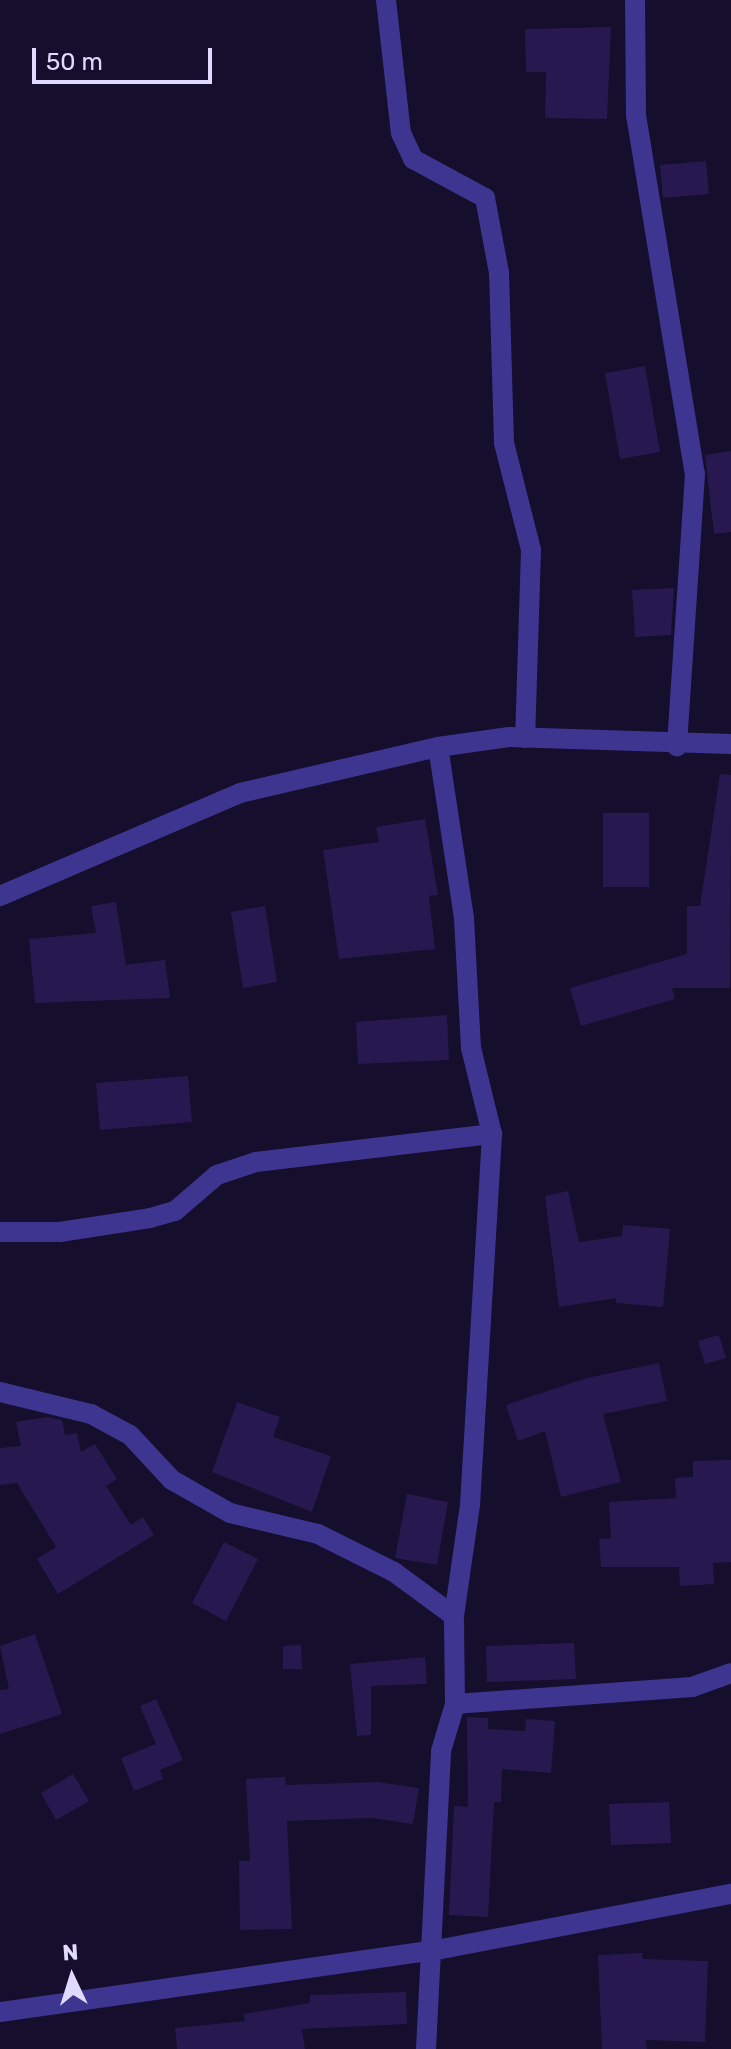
<!DOCTYPE html>
<style>
body{margin:0}
#map{position:relative;width:731px;height:2049px;overflow:hidden;background:#150e2c;font-family:Rubik,sans-serif}
div>[style]{position:absolute}
[style*='--x']{left:calc(var(--x)*1px);top:calc(var(--y)*1px);width:calc(var(--w)*1px);rotate:calc(var(--a)*1deg)}
.building>*{inset:0;background:#27194f}
.minor>*{height:20px;margin:-10px;padding:0 10px;transform-origin:10px;border-radius:10px;background:#3e3590}
span{translate:-50% -50%;white-space:nowrap;text-align:center;line-height:1.15;-webkit-text-stroke:6px #150e2c;paint-order:stroke}
.north{position:absolute;left:32px;top:1937px;width:80px;height:80px;-webkit-text-stroke:6px #150e2c;paint-order:stroke;rotate:356deg;font-size:22px;font-weight:700;line-height:32px;text-align:center;color:#e0daff}
.north::after{content:'';display:block;margin:auto;width:28px;height:36px;background:#e0daff;clip-path:polygon(50% 0,100% 100%,50% 72%,0 100%)}
.scale{position:absolute;left:32px;top:48px;width:180px;height:36px;box-sizing:border-box;border:4px solid #e0daff;border-top:0;padding-left:10px;font-size:24px;line-height:28px;white-space:nowrap;color:#e0daff;-webkit-text-stroke:6px #150e2c;paint-order:stroke}
</style>
<div id="map">
<div class="building">
<div style="clip-path:polygon(611px 27px,607px 119px,545px 118px,546px 72px,526px 72px,525px 29px)"></div>
<div style="clip-path:polygon(706px 161px,709px 194px,663px 198px,660px 165px)"></div>
<div style="clip-path:polygon(645px 366px,660px 452px,620px 459px,605px 373px)"></div>
<div style="clip-path:polygon(731px 451px,731px 532px,714px 534px,705px 455px)"></div>
<div style="clip-path:polygon(674px 588px,671px 635px,635px 637px,632px 590px)"></div>
<div style="clip-path:polygon(720px 774px,731px 775px,730px 988px,672px 988px,675px 999px,581px 1026px,570px 988px,687px 954px,687px 906px,700px 906px)"></div>
<div style="clip-path:polygon(603px 813px,649px 813px,649px 887px,603px 887px)"></div>
<div style="clip-path:polygon(425px 819px,438px 895px,429px 896px,435px 949px,339px 959px,323px 850px,379px 842px,376px 827px)"></div>
<div style="clip-path:polygon(116px 902px,126px 965px,165px 960px,170px 998px,35px 1003px,29px 939px,96px 933px,91px 906px)"></div>
<div style="clip-path:polygon(265px 906px,277px 982px,243px 988px,231px 912px)"></div>
<div style="clip-path:polygon(447px 1015px,449px 1060px,358px 1064px,356px 1022px)"></div>
<div style="clip-path:polygon(188px 1076px,192px 1122px,100px 1130px,96px 1083px)"></div>
<div style="clip-path:polygon(568px 1191px,579px 1242px,622px 1236px,623px 1225px,670px 1229px,663px 1307px,616px 1303px,616px 1298px,559px 1307px,545px 1196px)"></div>
<div style="clip-path:polygon(719px 1335px,726px 1358px,705px 1364px,698px 1341px)"></div>
<div style="clip-path:polygon(659px 1363px,667px 1401px,603px 1414px,621px 1482px,561px 1497px,545px 1431px,518px 1441px,506px 1405px,587px 1378px)"></div>
<div style="clip-path:polygon(237px 1402px,280px 1417px,273px 1437px,331px 1456px,312px 1512px,212px 1472px)"></div>
<div style="clip-path:polygon(47px 1417px,62px 1420px,65px 1435px,77px 1433px,81px 1452px,95px 1444px,117px 1479px,106px 1486px,131px 1525px,143px 1517px,154px 1535px,58px 1594px,37px 1559px,56px 1547px,17px 1483px,0 1485px,0 1448px,21px 1446px,16px 1422px)"></div>
<div style="clip-path:polygon(731px 1460px,731px 1562px,713px 1563px,714px 1584px,680px 1586px,679px 1567px,601px 1567px,599px 1539px,611px 1538px,609px 1502px,676px 1498px,675px 1478px,693px 1477px,693px 1461px)"></div>
<div style="clip-path:polygon(407px 1494px,448px 1502px,437px 1565px,395px 1558px)"></div>
<div style="clip-path:polygon(224px 1542px,258px 1559px,226px 1621px,192px 1603px)"></div>
<div style="clip-path:polygon(35px 1634px,62px 1714px,0 1734px,0 1690px,9px 1689px,0 1646px)"></div>
<div style="clip-path:polygon(574px 1643px,576px 1679px,487px 1682px,486px 1646px)"></div>
<div style="clip-path:polygon(301px 1645px,302px 1669px,283px 1669px,283px 1646px)"></div>
<div style="clip-path:polygon(425px 1657px,427px 1684px,371px 1686px,371px 1735px,357px 1736px,350px 1664px)"></div>
<div style="clip-path:polygon(156px 1699px,183px 1760px,160px 1770px,163px 1779px,134px 1791px,121px 1758px,156px 1744px,140px 1706px)"></div>
<div style="clip-path:polygon(467px 1717px,488px 1718px,488px 1729px,525px 1731px,526px 1719px,555px 1721px,551px 1773px,502px 1769px,501px 1802px,494px 1802px,488px 1917px,449px 1915px,454px 1806px,468px 1807px)"></div>
<div style="clip-path:polygon(73px 1774px,89px 1801px,56px 1820px,41px 1793px)"></div>
<div style="clip-path:polygon(285px 1777px,286px 1785px,378px 1782px,419px 1788px,413px 1824px,371px 1818px,287px 1821px,292px 1929px,240px 1930px,239px 1861px,250px 1861px,246px 1779px)"></div>
<div style="clip-path:polygon(669px 1802px,671px 1843px,611px 1845px,609px 1804px)"></div>
<div style="clip-path:polygon(642px 1953px,643px 1959px,708px 1961px,705px 2042px,646px 2040px,647px 2049px,602px 2049px,598px 1955px)"></div>
<div style="clip-path:polygon(406px 1992px,407px 2024px,302px 2029px,305px 2049px,177px 2049px,175px 2028px,245px 2021px,244px 2014px,310px 2003px,310px 1995px)"></div>
</div>
<div class="minor">
<div style="--x:386;--y:0;--w:134;--a:83.6"></div>
<div style="--x:401;--y:133;--w:29;--a:65"></div>
<div style="--x:413;--y:159;--w:82;--a:28.4"></div>
<div style="--x:485;--y:198;--w:76;--a:79.4"></div>
<div style="--x:499;--y:273;--w:170;--a:88.3"></div>
<div style="--x:504;--y:443;--w:110;--a:75.8"></div>
<div style="--x:531;--y:550;--w:188;--a:91.8"></div>
<div style="--x:635;--y:0;--w:115;--a:89.5"></div>
<div style="--x:636;--y:115;--w:364;--a:80.7"></div>
<div style="--x:695;--y:474;--w:273;--a:93.8"></div>
<div style="--x:0;--y:896;--w:261;--a:-23.2"></div>
<div style="--x:240;--y:793;--w:203;--a:-13.1"></div>
<div style="--x:438;--y:747;--w:72;--a:-8"></div>
<div style="--x:509;--y:737;--w:222;--a:1.8"></div>
<div style="--x:0;--y:1232;--w:60;--a:0"></div>
<div style="--x:60;--y:1232;--w:91;--a:-8.8"></div>
<div style="--x:150;--y:1218;--w:26;--a:-16"></div>
<div style="--x:175;--y:1211;--w:55;--a:-40.6"></div>
<div style="--x:217;--y:1175;--w:41;--a:-18.4"></div>
<div style="--x:256;--y:1162;--w:238;--a:-6.8"></div>
<div style="--x:0;--y:1392;--w:94;--a:13.6"></div>
<div style="--x:91;--y:1414;--w:44;--a:28.3"></div>
<div style="--x:130;--y:1435;--w:62;--a:47"></div>
<div style="--x:172;--y:1480;--w:67;--a:29.6"></div>
<div style="--x:230;--y:1513;--w:90;--a:13.4"></div>
<div style="--x:318;--y:1534;--w:85;--a:26.6"></div>
<div style="--x:394;--y:1572;--w:74;--a:36.3"></div>
<div style="--x:455;--y:1704;--w:238;--a:-4.1"></div>
<div style="--x:692;--y:1687;--w:41;--a:-19.7"></div>
<div style="--x:0;--y:2012;--w:435;--a:-8.1"></div>
<div style="--x:431;--y:1951;--w:305;--a:-10.8"></div>
<div style="--x:426;--y:2049;--w:298;--a:-87.1"></div>
<div style="--x:441;--y:1751;--w:49;--a:-73.4"></div>
<div style="--x:455;--y:1704;--w:88;--a:-90.7"></div>
<div style="--x:454;--y:1616;--w:112;--a:-81.8"></div>
<div style="--x:470;--y:1505;--w:372;--a:-86.6"></div>
<div style="--x:492;--y:1134;--w:89;--a:-103.7"></div>
<div style="--x:471;--y:1048;--w:130;--a:-93.1"></div>
<div style="--x:464;--y:918;--w:173;--a:-98.6"></div>
</div>
<div class="north">N</div>
<div class="scale">50 m</div>
</div>
